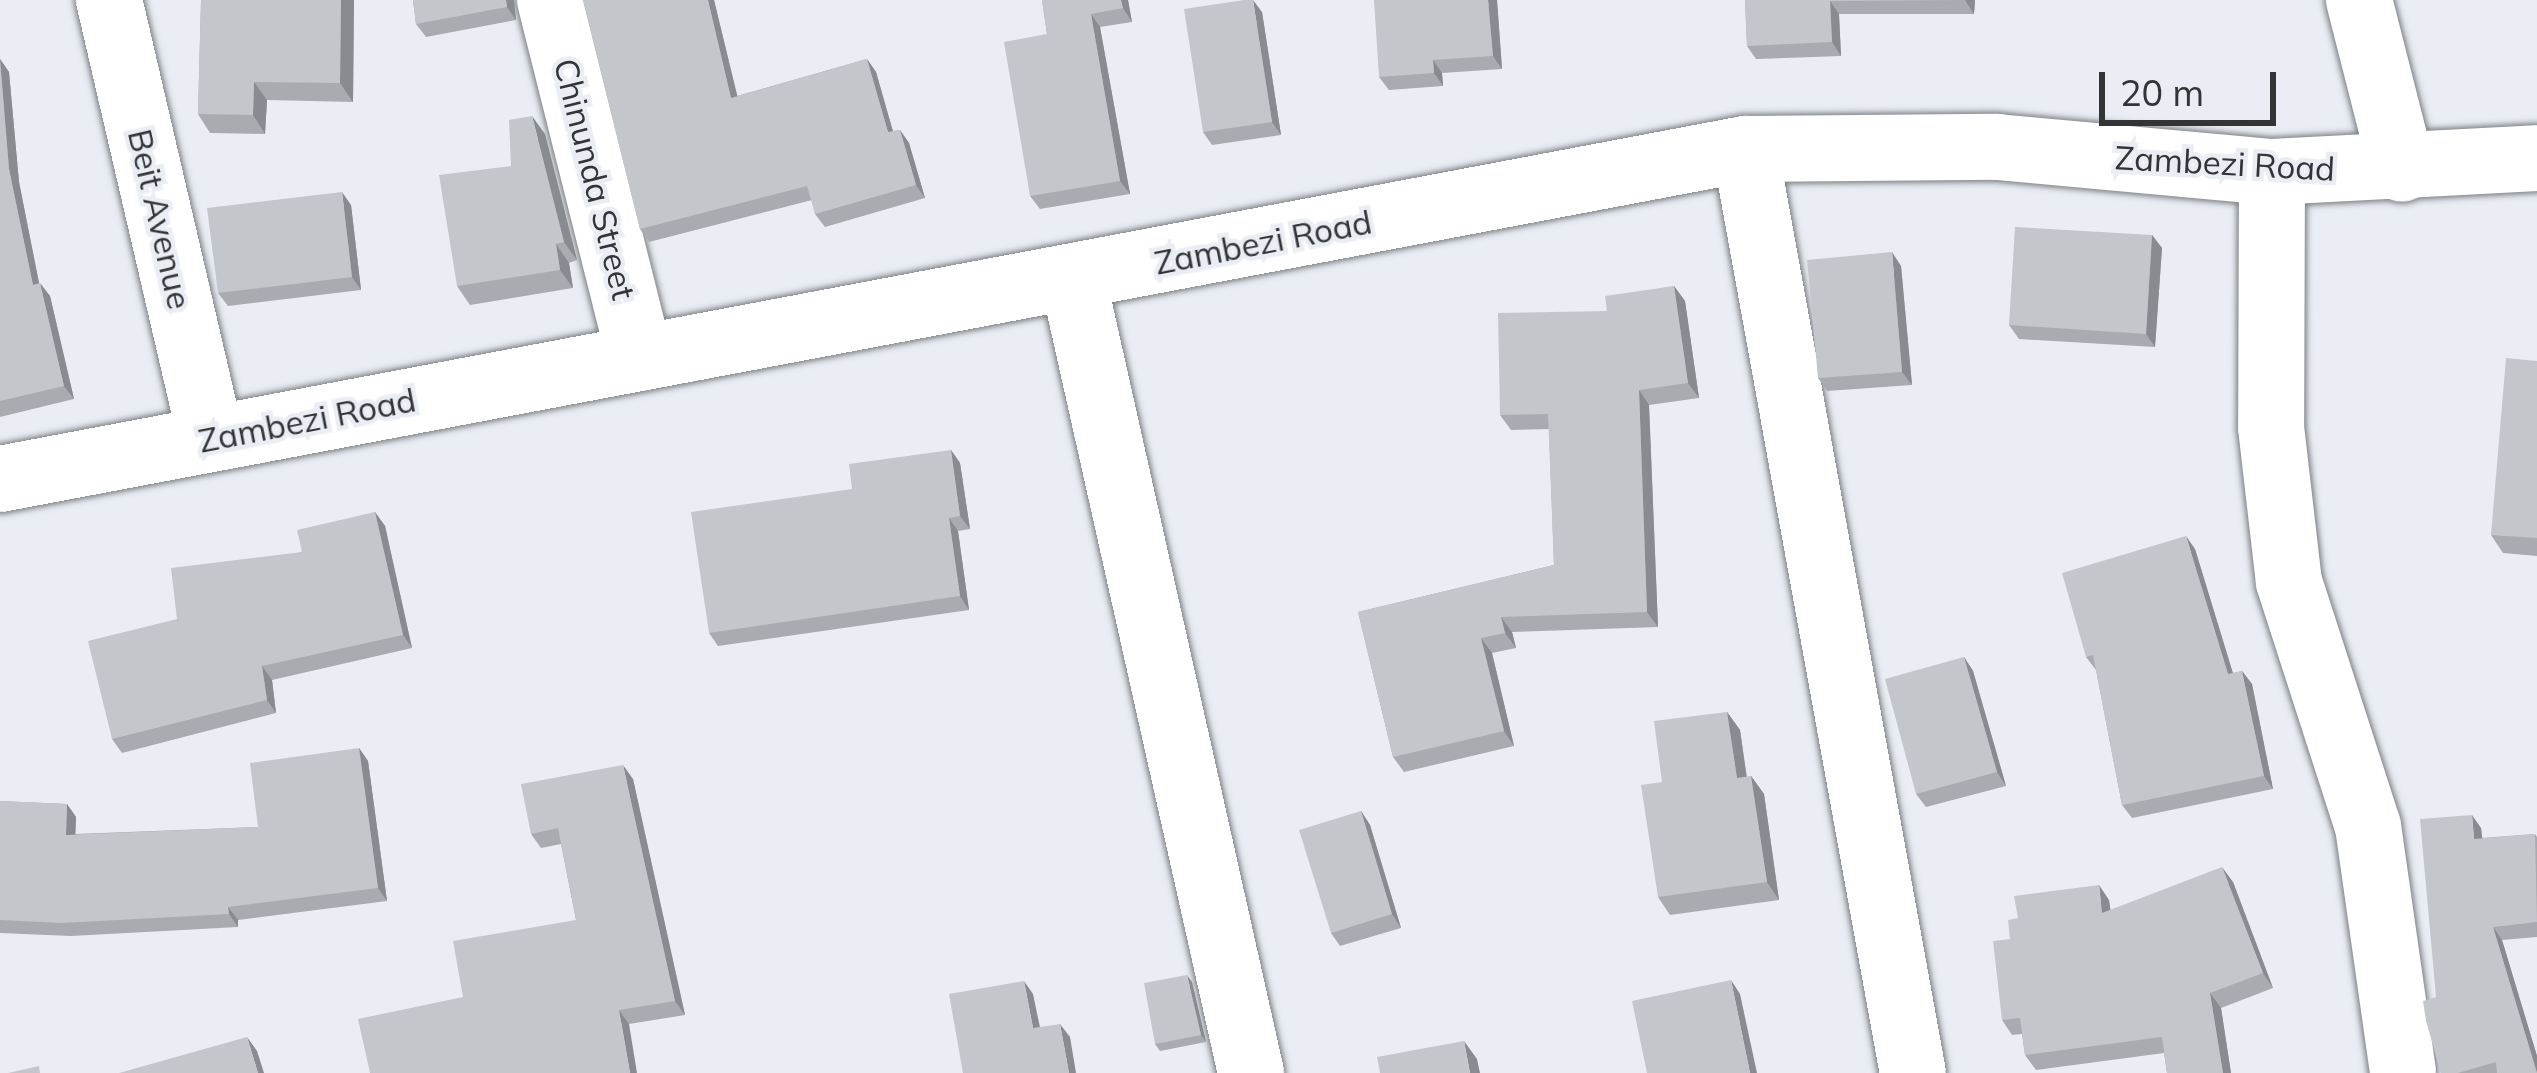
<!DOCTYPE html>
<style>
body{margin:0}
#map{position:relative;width:2537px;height:1073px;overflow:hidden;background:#eaeef4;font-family:Mulish,sans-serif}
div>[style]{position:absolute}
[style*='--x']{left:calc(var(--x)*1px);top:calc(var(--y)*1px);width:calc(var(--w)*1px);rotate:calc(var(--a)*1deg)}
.roads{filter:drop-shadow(0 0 3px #7c8085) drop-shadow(0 0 3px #7c8085)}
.street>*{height:66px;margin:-33px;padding:0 33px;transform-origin:33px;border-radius:33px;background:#fff}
.secondary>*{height:66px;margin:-33px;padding:0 33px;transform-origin:33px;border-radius:33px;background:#fff}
.wall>*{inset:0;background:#a8abaf}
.shaded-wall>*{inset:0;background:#888b8f}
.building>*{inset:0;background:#c3c7cc}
span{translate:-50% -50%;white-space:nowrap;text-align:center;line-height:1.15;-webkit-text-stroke:9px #eaeef4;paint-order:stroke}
.street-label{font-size:33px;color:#323436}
.scale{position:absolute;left:2099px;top:72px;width:177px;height:54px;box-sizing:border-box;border:6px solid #323436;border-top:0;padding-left:15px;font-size:36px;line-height:42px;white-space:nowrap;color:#323436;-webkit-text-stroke:9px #eaeef4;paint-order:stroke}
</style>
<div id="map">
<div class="roads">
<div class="street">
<div style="--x:109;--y:0;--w:449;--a:76.9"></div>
<div style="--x:550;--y:0;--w:369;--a:75.9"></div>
<div style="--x:2359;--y:0;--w:174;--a:75.7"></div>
<div style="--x:1745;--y:149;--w:939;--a:79.7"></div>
<div style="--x:2272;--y:172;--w:255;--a:90.2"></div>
<div style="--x:2271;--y:427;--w:156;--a:83.4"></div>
<div style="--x:2289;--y:582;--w:256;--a:72.1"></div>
<div style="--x:2368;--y:826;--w:249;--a:81.9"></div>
<div style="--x:1073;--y:279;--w:814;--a:77.36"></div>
</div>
<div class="secondary">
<div style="--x:0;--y:479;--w:1776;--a:-10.71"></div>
<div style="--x:1745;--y:149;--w:252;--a:-0.5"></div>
<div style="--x:1997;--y:147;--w:276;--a:5.2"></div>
<div style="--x:2272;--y:172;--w:265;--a:-3"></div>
</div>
</div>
<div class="wall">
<div style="clip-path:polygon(201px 0,354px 0,353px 102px,267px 100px,265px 134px,210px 133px,198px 114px)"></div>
<div style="clip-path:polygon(413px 0,514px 0,516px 20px,426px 37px,416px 24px)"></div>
<div style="clip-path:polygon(583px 0,714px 0,737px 96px,867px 59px,876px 72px,893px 131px,900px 130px,909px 143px,925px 198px,825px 227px,815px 214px,812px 200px,649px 242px,640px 229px)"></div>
<div style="clip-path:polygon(1042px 0,1128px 0,1132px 22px,1100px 27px,1130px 194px,1040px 209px,1030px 196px,1047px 34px)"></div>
<div style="clip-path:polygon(1497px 0,1502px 69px,1442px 73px,1443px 86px,1389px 90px,1379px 77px)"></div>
<div style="clip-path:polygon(1745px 0,1975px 0,1974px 14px,1839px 14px,1841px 56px,1756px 59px,1747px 46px)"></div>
<div style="clip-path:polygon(1262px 12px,1281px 135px,1212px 145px,1203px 132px)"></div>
<div style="clip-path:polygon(0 59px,9px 72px,19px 182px,39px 283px,50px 296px,74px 399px,0 417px)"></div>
<div style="clip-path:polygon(545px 134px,577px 260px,569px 263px,573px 288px,470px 305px,457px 286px,511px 166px)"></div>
<div style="clip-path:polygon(351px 205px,361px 290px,228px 306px,218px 293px)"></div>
<div style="clip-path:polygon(2152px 235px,2162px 248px,2155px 347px,2019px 339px,2009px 325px)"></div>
<div style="clip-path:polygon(1901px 266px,1912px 385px,1827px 391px,1818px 378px)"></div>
<div style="clip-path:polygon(1674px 286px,1685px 301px,1699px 398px,1649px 405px,1658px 627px,1512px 632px,1516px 648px,1492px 653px,1514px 746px,1404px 772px,1393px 757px,1358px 612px,1554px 565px,1549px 429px,1511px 430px,1500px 415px,1607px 311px)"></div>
<div style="clip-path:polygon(2537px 361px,2537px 556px,2503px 553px,2491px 535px)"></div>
<div style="clip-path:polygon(951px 450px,960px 463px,970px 529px,958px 531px,969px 610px,718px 646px,709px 633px,852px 489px)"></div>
<div style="clip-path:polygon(375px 512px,385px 526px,412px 648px,272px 680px,276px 713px,122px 753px,112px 739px,177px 619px)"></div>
<div style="clip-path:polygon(2195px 549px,2233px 673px,2242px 671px,2252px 684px,2273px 789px,2132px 818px,2122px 805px,2096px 670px,2086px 657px)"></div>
<div style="clip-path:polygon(1964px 657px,1973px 671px,2006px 786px,1926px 807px,1916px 794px)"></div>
<div style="clip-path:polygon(1727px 712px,1740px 730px,1747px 777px,1751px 776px,1764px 794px,1779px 900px,1670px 915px,1658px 897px,1662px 782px)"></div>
<div style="clip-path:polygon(359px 748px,368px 761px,387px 901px,238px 920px,238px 927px,71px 936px,0 933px,0 801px,67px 804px,76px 817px,75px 834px,258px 827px)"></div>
<div style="clip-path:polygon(633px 779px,685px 1015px,629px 1024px,463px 997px,576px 920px,561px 844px,541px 848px,531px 834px)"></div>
<div style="clip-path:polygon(1361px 811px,1370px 825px,1401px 928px,1340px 946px,1331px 933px)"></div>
<div style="clip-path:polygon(2481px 828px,2482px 838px,2535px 834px,2537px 837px,2537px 937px,2502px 940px,2537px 1056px,2537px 1073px,2441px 1073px,2436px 997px)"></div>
<div style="clip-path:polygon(2233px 882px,2273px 988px,2221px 1008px,2231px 1073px,2167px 1073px,2164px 1053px,2036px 1070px,2025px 1055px,2022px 1034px,2012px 1035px,2002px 1020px,2010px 939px,2109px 900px,2110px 910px)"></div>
<div style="clip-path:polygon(1192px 982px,1206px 1042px,1160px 1051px,1155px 1044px)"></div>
</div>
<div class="shaded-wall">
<div style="clip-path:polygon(341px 0,354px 0,353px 102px,340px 83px)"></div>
<div style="clip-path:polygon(506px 0,514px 0,516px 20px,507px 7px)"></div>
<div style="clip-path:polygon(708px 0,714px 0,741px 111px,731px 98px)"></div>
<div style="clip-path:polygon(1121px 0,1128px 0,1132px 22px,1123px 8px)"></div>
<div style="clip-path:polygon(1253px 0,1262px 12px,1281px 135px,1272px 122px)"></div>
<div style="clip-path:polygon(1488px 0,1497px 0,1502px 69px,1493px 56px)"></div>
<div style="clip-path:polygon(1965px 0,1975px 0,1974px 14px)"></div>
<div style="clip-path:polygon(1830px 1px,1839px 14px,1841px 56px,1832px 42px)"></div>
<div style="clip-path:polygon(1091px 14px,1100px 27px,1130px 194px,1120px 181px)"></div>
<div style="clip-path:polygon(0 59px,9px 72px,19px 182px,42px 298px,33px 285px,9px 169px)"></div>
<div style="clip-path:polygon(867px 59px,876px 72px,897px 146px,888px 132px)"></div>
<div style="clip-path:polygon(1433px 60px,1442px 73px,1443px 86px,1434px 73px)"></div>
<div style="clip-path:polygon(254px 82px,267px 100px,265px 134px,253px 115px)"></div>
<div style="clip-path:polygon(532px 116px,545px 134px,577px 260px,564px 242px)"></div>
<div style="clip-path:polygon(900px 130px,909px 143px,925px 198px,916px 185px)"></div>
<div style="clip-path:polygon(342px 192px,351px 205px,361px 290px,352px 277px)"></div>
<div style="clip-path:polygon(2152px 235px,2162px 248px,2155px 347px,2146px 334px)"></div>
<div style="clip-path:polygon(556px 244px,569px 263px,573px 288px,560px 270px)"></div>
<div style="clip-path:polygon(1892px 252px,1901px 266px,1912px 385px,1902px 372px)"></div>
<div style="clip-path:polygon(40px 283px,50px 296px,74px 399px,64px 386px)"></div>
<div style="clip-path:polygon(1674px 286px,1685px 301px,1699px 398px,1688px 383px)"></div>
<div style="clip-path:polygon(1639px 390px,1649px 405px,1658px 627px,1647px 612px)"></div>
<div style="clip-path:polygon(951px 450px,960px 463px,970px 529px,960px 516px)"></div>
<div style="clip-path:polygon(375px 512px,385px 526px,412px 648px,403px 635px)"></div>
<div style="clip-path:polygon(949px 518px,958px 531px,969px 610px,960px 596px)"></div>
<div style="clip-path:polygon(2186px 536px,2195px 549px,2237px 687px,2228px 674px)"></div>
<div style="clip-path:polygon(1501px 617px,1512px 632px,1516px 648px,1505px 633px)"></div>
<div style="clip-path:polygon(1481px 638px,1492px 653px,1514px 746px,1504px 731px)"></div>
<div style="clip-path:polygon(1964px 657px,1973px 671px,2006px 786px,1997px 772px)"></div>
<div style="clip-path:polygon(262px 666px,272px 680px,276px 713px,267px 700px)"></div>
<div style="clip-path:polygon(2242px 671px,2252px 684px,2273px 789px,2264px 776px)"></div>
<div style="clip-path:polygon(1727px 712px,1740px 730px,1749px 796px,1737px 778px)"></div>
<div style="clip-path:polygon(359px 748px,368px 761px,387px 901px,378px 888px)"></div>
<div style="clip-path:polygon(623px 765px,633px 779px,685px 1015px,675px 1001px)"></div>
<div style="clip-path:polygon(1751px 776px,1764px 794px,1779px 900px,1767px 882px)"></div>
<div style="clip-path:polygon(67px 804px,76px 817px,75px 848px,66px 835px)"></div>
<div style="clip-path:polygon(1361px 811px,1370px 825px,1401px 928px,1392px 914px)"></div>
<div style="clip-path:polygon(2472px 815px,2481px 828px,2484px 852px,2474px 839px)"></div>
<div style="clip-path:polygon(2222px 867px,2233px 882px,2273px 988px,2263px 973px)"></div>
<div style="clip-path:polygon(2099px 885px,2109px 900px,2113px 928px,2102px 913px)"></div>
<div style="clip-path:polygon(228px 907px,238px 920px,238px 927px,229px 914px)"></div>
<div style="clip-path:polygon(2493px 927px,2502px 940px,2537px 1056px,2537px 1073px)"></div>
<div style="clip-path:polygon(1187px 975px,1192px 982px,1206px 1042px,1201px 1035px)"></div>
<div style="clip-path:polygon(1731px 980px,1740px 994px,1757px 1073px,1750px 1073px)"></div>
<div style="clip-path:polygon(1024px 981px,1033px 994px,1043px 1042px,1033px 1028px)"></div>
<div style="clip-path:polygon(2210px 993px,2221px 1008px,2231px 1073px,2223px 1073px)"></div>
<div style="clip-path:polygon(619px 1010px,629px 1024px,637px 1073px,630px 1073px)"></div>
<div style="clip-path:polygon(1060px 1024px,1070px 1037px,1076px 1073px,1069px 1073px)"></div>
<div style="clip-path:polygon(247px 1037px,257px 1051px,264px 1073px,258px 1073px)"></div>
<div style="clip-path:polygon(1464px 1041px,1477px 1059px,1480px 1073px,1470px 1073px)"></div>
</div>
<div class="building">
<div style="clip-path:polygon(201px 0,341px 0,340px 83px,254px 82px,253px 115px,198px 114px)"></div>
<div style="clip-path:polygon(413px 0,506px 0,507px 7px,416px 24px)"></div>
<div style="clip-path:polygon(583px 0,708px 0,731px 98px,867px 59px,888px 132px,900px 130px,916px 185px,815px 214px,807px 186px,640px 229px)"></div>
<div style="clip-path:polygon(1042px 0,1121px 0,1123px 8px,1091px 14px,1120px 181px,1030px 196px,1004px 42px,1047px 34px)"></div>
<div style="clip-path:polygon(1244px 0,1253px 0,1272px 122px,1203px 132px,1184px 9px)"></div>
<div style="clip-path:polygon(1374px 0,1488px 0,1493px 56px,1433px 60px,1434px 73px,1379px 77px)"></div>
<div style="clip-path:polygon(1745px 0,1965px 0,1830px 1px,1832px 42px,1747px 46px)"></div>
<div style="clip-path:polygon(0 60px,9px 169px,33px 285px,40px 283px,64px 386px,0 401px)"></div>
<div style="clip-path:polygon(532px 116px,564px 242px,556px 244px,560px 270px,457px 286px,439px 175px,511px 166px,509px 120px)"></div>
<div style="clip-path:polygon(342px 192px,352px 277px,218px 293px,207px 208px)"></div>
<div style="clip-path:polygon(2015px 227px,2152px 235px,2146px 334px,2009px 325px)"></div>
<div style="clip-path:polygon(1892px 252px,1902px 372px,1818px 378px,1807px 260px)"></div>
<div style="clip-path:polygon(1674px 286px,1688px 383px,1639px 390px,1647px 612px,1501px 617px,1505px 633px,1481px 638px,1504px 731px,1393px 757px,1358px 612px,1554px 565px,1548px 414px,1500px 415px,1498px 313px,1607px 311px,1605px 296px)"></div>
<div style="clip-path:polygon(2506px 358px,2537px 361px,2537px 538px,2491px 535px)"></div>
<div style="clip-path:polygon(951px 450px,960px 516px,949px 518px,960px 596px,709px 633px,691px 512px,852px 489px,849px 464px)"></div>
<div style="clip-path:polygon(375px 512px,403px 635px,262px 666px,267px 700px,112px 739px,88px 641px,177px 619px,171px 568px,302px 552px,297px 530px)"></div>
<div style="clip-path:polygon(2186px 536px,2228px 674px,2242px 671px,2264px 776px,2122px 805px,2093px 655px,2086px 657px,2062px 573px)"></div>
<div style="clip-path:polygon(1964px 657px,1997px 772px,1916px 794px,1885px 679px)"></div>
<div style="clip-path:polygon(1727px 712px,1737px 778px,1751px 776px,1767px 882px,1658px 897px,1641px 785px,1662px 782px,1654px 721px)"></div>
<div style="clip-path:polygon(359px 748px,378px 888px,228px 907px,229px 914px,62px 923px,0 920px,0 801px,67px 804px,66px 835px,258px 827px,250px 763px)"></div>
<div style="clip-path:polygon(623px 765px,675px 1001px,619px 1010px,630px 1073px,370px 1073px,358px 1019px,463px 997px,453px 941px,576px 920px,558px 828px,531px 834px,521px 784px)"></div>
<div style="clip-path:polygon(1361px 811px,1392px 914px,1331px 933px,1299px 830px)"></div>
<div style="clip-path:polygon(2472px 815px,2474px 839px,2535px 834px,2537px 922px,2493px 927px,2537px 1073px,2497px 1073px,2496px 1062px,2458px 1073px,2441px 1073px,2426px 1021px,2423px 1001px,2436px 997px,2420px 819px)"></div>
<div style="clip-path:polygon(2222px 867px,2263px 973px,2210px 993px,2223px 1073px,2167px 1073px,2162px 1037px,2025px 1055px,2020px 1018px,2002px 1020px,1993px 941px,2010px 939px,2008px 920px,2018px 918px,2014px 896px,2099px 885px,2102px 913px)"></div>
<div style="clip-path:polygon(1187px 975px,1201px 1035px,1155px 1044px,1144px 983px)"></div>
<div style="clip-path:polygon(1731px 980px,1750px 1073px,1647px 1073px,1632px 1001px)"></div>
<div style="clip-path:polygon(1024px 981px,1033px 1028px,1060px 1024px,1069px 1073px,963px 1073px,949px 994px)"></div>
<div style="clip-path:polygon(247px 1037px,258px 1073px,119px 1073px)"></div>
<div style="clip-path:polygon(1464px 1041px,1470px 1073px,1380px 1073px,1377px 1057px)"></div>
<div style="clip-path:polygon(39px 1066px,40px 1073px,8px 1073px)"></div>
</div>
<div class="street-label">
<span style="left:2225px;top:163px;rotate:3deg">Zambezi Road</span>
<span style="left:595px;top:179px;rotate:76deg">Chinunda Street</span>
<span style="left:160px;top:219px;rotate:77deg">Beit Avenue</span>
<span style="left:1263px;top:242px;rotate:-11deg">Zambezi Road</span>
<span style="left:307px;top:420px;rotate:-11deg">Zambezi Road</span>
</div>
<div class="scale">20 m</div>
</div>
